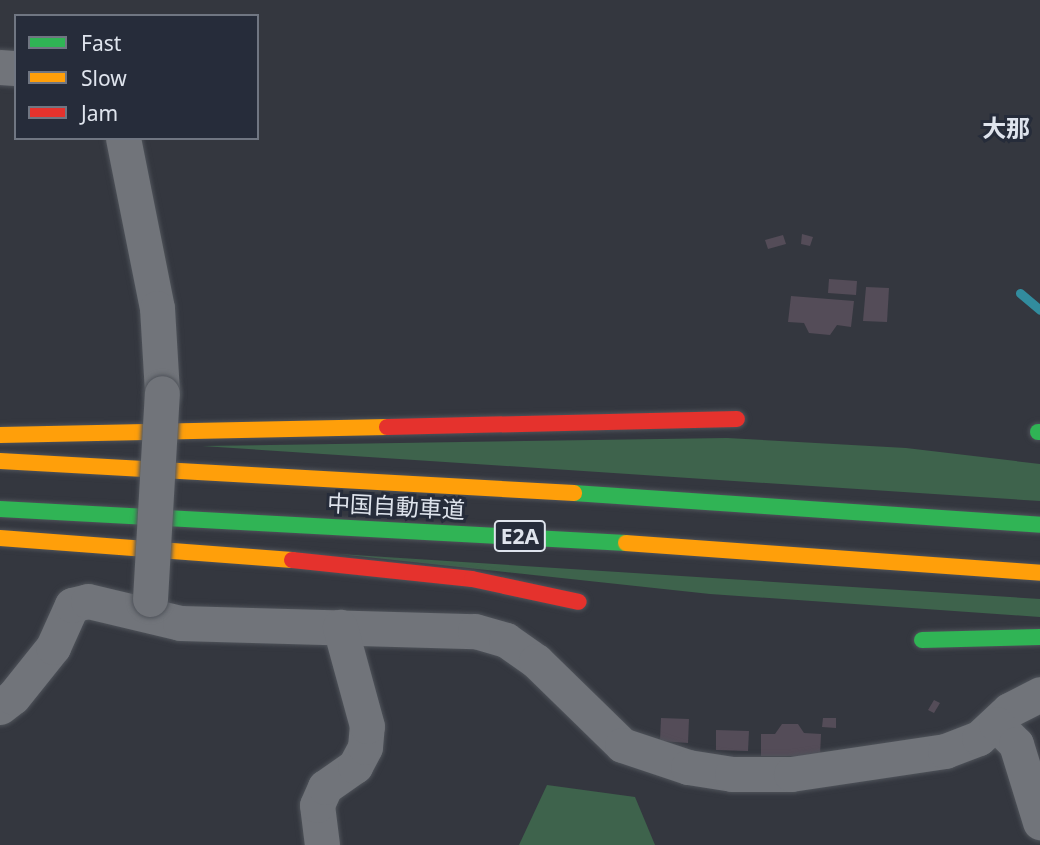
<!DOCTYPE html>
<meta charset="utf-8">
<style>
body{margin:0}
#map{position:relative;width:1040px;height:845px;overflow:hidden;background:#34373f;font-family:"Noto Sans","Noto Sans JP",sans-serif}
div>[style]{position:absolute}
[style*='--x']{left:calc(var(--x)*1px);top:calc(var(--y)*1px);width:calc(var(--w)*1px);rotate:calc(var(--a)*1deg)}
.green>*{inset:0;background:#3e634c}
.stream>*{height:9px;margin:-4.5px;padding:0 4.5px;transform-origin:4.5px;border-radius:4.5px;background:#328c9e}
.building>*{inset:0;background:#544c58}
.roads{filter:drop-shadow(0 0 2px #4f535a) drop-shadow(0 0 2px #4f535a)}
.street>*{height:35px;margin:-17.5px;padding:0 17.5px;transform-origin:17.5px;border-radius:17.5px;background:#71747a}
.fast>*{height:16px;margin:-8px;padding:0 8px;transform-origin:8px;border-radius:8px;background:#30b455}
.slow>*{height:16px;margin:-8px;padding:0 8px;transform-origin:8px;border-radius:8px;background:#ff9f0a}
.jam>*{height:16px;margin:-8px;padding:0 8px;transform-origin:8px;border-radius:8px;background:#e5322d}
.bridges{filter:drop-shadow(0 0 2px #4f535a) drop-shadow(0 0 2px #4f535a)}
.street-bridge>*{height:35px;margin:-17.5px;padding:0 17.5px;transform-origin:17.5px;border-radius:17.5px;background:#71747a}
span{translate:-50% -50%;white-space:nowrap;text-align:center;line-height:1.15;-webkit-text-stroke:6px #262c3a;paint-order:stroke}
.shield-label span{padding:2px 5px;background:#262c3a;border:2px solid;border-radius:5px;-webkit-text-stroke-width:0}
.shield-label{font-size:21px;color:#dfe4ed;font-weight:700}
.street-label{font-size:23px;color:#dfe4ed}
.neighbourhood-label{font-size:24px;color:#dfe4ed;font-weight:700}
.legend{position:absolute;left:14px;top:14px;width:245px;height:126px;box-sizing:border-box;background:#262c3a;border:2px solid #707682;margin:0;padding:9px 12px;list-style:none;font-size:21px;color:#dfe4ed}
.legend li{display:flex;align-items:center;gap:14px;height:35px}
.legend b{width:35px;border:2px solid #707682}
</style>
<div id="map">
<div class="green">
<div style="clip-path:polygon(727px 438px,906px 448px,1040px 464px,1040px 501px,202px 446px)"></div>
<div style="clip-path:polygon(338px 554px,1040px 599px,1040px 617px,710px 594px)"></div>
<div style="clip-path:polygon(547px 785px,635px 797px,655px 845px,519px 845px)"></div>
</div>
<div class="stream">
<div style="--x:1020;--y:293;--w:26;--a:40"></div>
</div>
<div class="building">
<div style="clip-path:polygon(802px 234px,813px 237px,810px 246px,801px 244px)"></div>
<div style="clip-path:polygon(783px 235px,786px 244px,768px 249px,765px 240px)"></div>
<div style="clip-path:polygon(829px 279px,857px 281px,856px 295px,828px 293px)"></div>
<div style="clip-path:polygon(866px 287px,889px 288px,887px 322px,863px 321px)"></div>
<div style="clip-path:polygon(791px 296px,854px 301px,851px 327px,837px 325px,830px 335px,809px 333px,804px 323px,788px 322px)"></div>
<div style="clip-path:polygon(934px 700px,940px 703px,934px 713px,928px 710px)"></div>
<div style="clip-path:polygon(661px 718px,689px 719px,688px 743px,660px 741px)"></div>
<div style="clip-path:polygon(823px 718px,836px 718px,836px 728px,822px 727px)"></div>
<div style="clip-path:polygon(782px 724px,798px 724px,804px 733px,821px 734px,820px 756px,761px 756px,761px 734px,775px 734px)"></div>
<div style="clip-path:polygon(716px 730px,749px 731px,748px 751px,716px 750px)"></div>
</div>
<div class="roads">
<div class="street">
<div style="--x:0;--y:67;--w:16;--a:4"></div>
<div style="--x:123;--y:138;--w:173;--a:78.7"></div>
<div style="--x:157;--y:308;--w:85;--a:86.6"></div>
<div style="--x:0;--y:707;--w:16;--a:-38"></div>
<div style="--x:13;--y:697;--w:64;--a:-51.3"></div>
<div style="--x:53;--y:647;--w:46;--a:-65.7"></div>
<div style="--x:72;--y:605;--w:16;--a:-14"></div>
<div style="--x:88;--y:601;--w:95;--a:13.4"></div>
<div style="--x:180;--y:623;--w:295;--a:1.6"></div>
<div style="--x:475;--y:631;--w:32;--a:16"></div>
<div style="--x:506;--y:640;--w:37;--a:35"></div>
<div style="--x:536;--y:661;--w:120;--a:44.3"></div>
<div style="--x:622;--y:745;--w:70;--a:18.4"></div>
<div style="--x:688;--y:767;--w:45;--a:9"></div>
<div style="--x:732;--y:774;--w:59;--a:0"></div>
<div style="--x:791;--y:774;--w:156;--a:-8.5"></div>
<div style="--x:945;--y:751;--w:36;--a:-21"></div>
<div style="--x:979;--y:738;--w:41;--a:-43"></div>
<div style="--x:1009;--y:710;--w:35;--a:-27"></div>
<div style="--x:996;--y:724;--w:28;--a:45"></div>
<div style="--x:1016;--y:744;--w:82;--a:72.9"></div>
<div style="--x:322;--y:845;--w:40;--a:-97.1"></div>
<div style="--x:317;--y:805;--w:20;--a:-66"></div>
<div style="--x:325;--y:787;--w:37;--a:-35"></div>
<div style="--x:355;--y:766;--w:21;--a:-62"></div>
<div style="--x:365;--y:747;--w:21;--a:-85"></div>
<div style="--x:367;--y:726;--w:103;--a:-105.3"></div>
</div>
<div class="fast">
<div style="--x:1038;--y:432;--w:2;--a:0"></div>
<div style="--x:574;--y:493;--w:467;--a:3.9"></div>
<div style="--x:0;--y:509;--w:627;--a:3.11"></div>
<div style="--x:922;--y:640;--w:118;--a:-1.5"></div>
</div>
<div class="slow">
<div style="--x:0;--y:435;--w:387;--a:-1.2"></div>
<div style="--x:0;--y:461;--w:575;--a:3.19"></div>
<div style="--x:0;--y:538;--w:293;--a:4.3"></div>
<div style="--x:626;--y:543;--w:415;--a:4.1"></div>
</div>
<div class="jam">
<div style="--x:387;--y:427;--w:350;--a:-1.3"></div>
<div style="--x:292;--y:560;--w:181;--a:6"></div>
<div style="--x:472;--y:579;--w:109;--a:12.1"></div>
</div>
</div>
<div class="bridges">
<div class="street-bridge">
<div style="--x:150;--y:599;--w:206;--a:-86.7"></div>
</div>
</div>
<div class="shield-label">
<span style="left:520px;top:536px">E2A</span>
</div>
<div class="street-label">
<span style="left:396px;top:506px;rotate:3deg">中国自動車道</span>
</div>
<div class="neighbourhood-label">
<span style="left:1006px;top:128px">大那</span>
</div>
<ul class="legend">
<li><b style="height:9px;background:#30b455"></b>Fast</li>
<li><b style="height:9px;background:#ff9f0a"></b>Slow</li>
<li><b style="height:9px;background:#e5322d"></b>Jam</li>
</ul>
</div>
